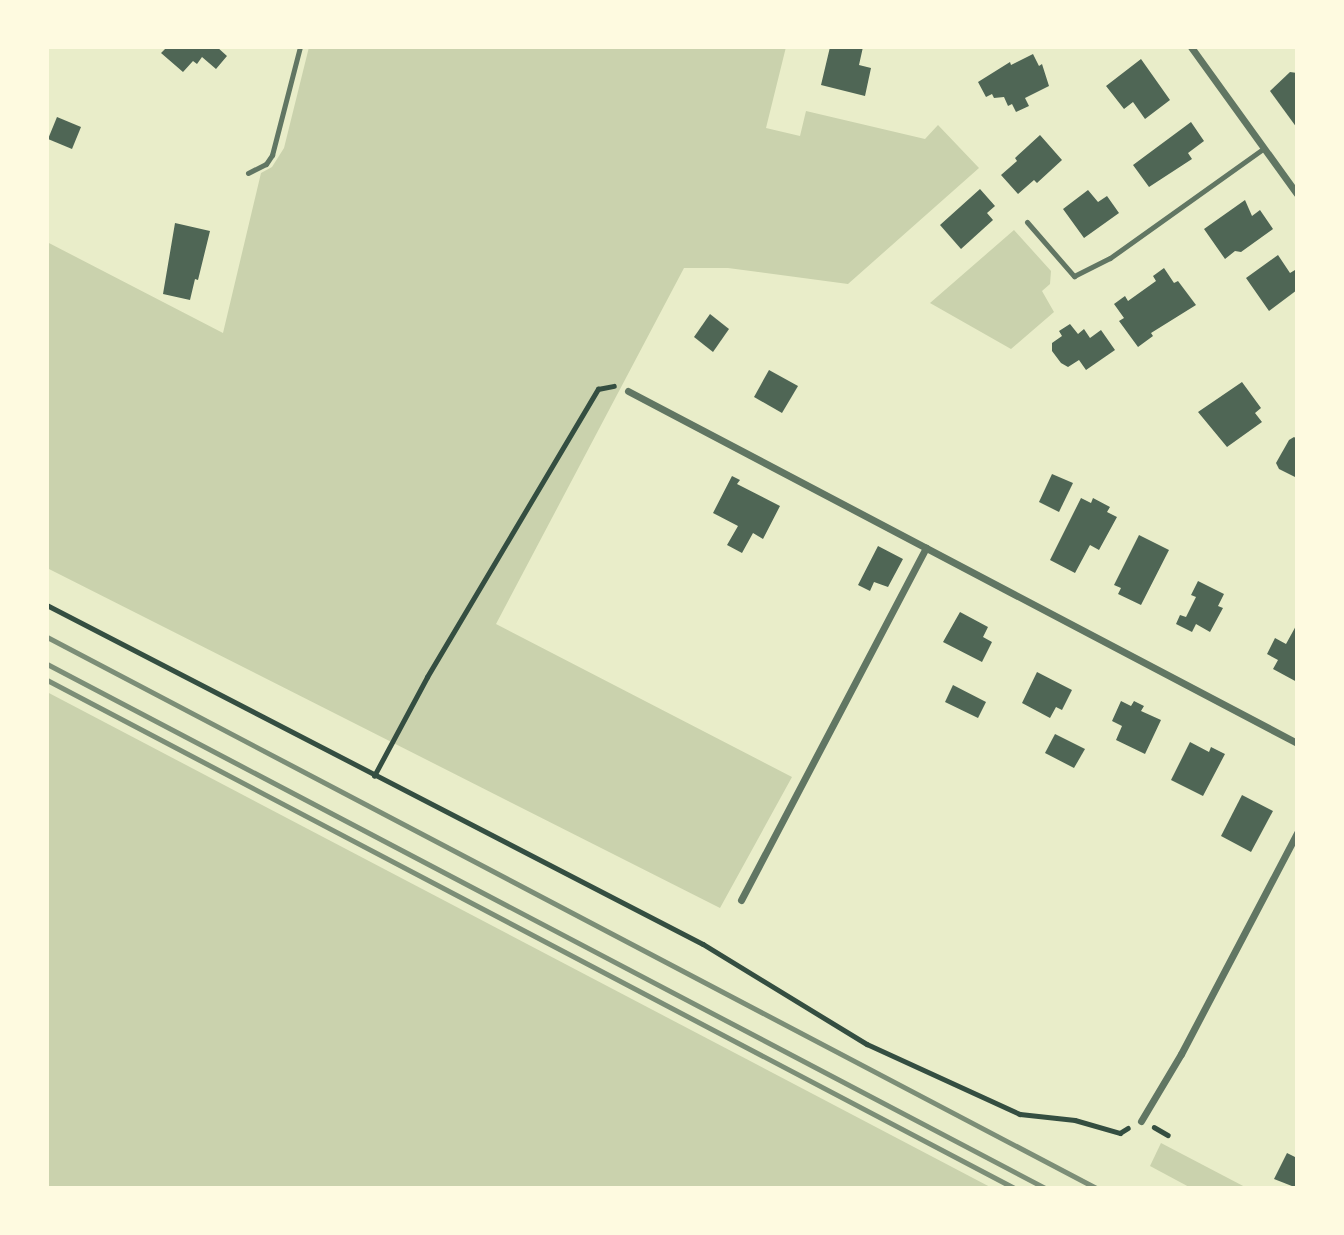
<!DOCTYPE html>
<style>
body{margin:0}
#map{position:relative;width:1344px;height:1235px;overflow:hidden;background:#e9edc9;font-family:"Source Sans 3",sans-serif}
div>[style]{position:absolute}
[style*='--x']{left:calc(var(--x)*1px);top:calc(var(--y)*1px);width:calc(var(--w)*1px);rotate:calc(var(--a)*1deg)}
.green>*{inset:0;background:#cad2ad}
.building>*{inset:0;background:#4f6655}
.path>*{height:4.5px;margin:-2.25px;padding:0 2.25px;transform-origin:2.25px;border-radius:2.25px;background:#344e41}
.service>*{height:5px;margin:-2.5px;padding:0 2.5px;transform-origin:2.5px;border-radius:2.5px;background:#617663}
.minor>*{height:7px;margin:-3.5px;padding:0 3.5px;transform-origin:3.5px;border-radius:3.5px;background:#617663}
.rail>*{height:5px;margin:-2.5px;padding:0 2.5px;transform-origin:2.5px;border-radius:2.5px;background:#7c8e77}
span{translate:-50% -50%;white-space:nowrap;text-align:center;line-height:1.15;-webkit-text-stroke:6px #fefae0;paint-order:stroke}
.frame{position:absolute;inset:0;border:49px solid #fefae0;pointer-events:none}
</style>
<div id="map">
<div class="green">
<div style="clip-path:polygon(309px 47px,786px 47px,766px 128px,800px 136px,806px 111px,925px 139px,938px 125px,979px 168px,848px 284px,728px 268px,684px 268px,496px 624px,792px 777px,720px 908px,47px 568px,47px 242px,223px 333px,261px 173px,272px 167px,284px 148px)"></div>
<div style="clip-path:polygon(1014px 230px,1051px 271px,1050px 284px,1042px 291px,1054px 312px,1011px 349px,930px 303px)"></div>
<div style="clip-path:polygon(47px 692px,992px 1188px,47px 1188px)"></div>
<div style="clip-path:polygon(1161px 1143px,1247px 1188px,1191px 1188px,1150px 1166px)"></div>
</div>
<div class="building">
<div style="clip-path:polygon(167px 47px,217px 47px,227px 56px,216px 69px,202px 57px,197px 64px,193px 61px,183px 72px,161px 53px)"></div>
<div style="clip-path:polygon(830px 47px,863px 47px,859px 65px,871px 68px,865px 96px,821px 85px)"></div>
<div style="clip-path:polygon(1033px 54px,1039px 66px,1042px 64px,1049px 86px,1025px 98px,1029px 106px,1016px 112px,1012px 104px,1008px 106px,1004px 97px,994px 98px,992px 94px,986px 97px,978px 82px,1010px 62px,1011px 65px)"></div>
<div style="clip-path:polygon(1141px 59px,1170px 100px,1145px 119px,1133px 102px,1124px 109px,1106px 86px)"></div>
<div style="clip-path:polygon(1290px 72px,1297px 73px,1297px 128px,1270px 91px)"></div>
<div style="clip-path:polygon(57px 117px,81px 127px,72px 149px,48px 139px)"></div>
<div style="clip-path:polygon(1191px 122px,1204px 141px,1188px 153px,1192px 159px,1149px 187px,1133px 165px)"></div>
<div style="clip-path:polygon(1040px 135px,1062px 160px,1037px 183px,1034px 180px,1018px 194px,1001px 175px,1017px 161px,1015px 158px)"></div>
<div style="clip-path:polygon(980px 189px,995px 206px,987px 213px,993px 220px,961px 249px,940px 225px)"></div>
<div style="clip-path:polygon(1088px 190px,1098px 202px,1107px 196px,1119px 213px,1084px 238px,1063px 209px)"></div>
<div style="clip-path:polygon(1245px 200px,1252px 216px,1260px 210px,1273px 229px,1241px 252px,1235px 251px,1225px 259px,1204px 229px)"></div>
<div style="clip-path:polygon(175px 223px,210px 231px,198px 280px,195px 279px,190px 300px,163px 294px)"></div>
<div style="clip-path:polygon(1278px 255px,1290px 273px,1295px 270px,1297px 273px,1297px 290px,1269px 311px,1246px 278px)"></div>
<div style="clip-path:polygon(1164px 268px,1174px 283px,1178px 281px,1196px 305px,1151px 333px,1153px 336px,1138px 347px,1119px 321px,1124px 318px,1114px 304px,1125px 296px,1128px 301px,1156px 281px,1153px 276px)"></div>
<div style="clip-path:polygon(710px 314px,729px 329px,713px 352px,694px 337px)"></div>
<div style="clip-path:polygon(1070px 324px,1078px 334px,1084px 329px,1090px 338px,1101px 330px,1115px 350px,1086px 370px,1079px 360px,1068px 367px,1061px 363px,1052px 351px,1052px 343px,1062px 336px,1059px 331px)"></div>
<div style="clip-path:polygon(769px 370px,798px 386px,782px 413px,754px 397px)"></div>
<div style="clip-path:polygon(1242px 382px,1261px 408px,1255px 413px,1262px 422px,1227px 447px,1198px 412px)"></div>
<div style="clip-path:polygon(1294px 437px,1297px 439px,1297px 478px,1279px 469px,1276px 463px,1289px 440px)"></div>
<div style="clip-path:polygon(1052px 474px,1073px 483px,1059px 512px,1039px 502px)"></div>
<div style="clip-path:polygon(732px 476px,740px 480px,737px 484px,780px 506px,763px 539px,753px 533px,742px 553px,727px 545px,738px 526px,713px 513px)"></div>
<div style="clip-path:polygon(1081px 498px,1091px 503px,1093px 498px,1110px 507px,1107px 512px,1117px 517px,1099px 550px,1090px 545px,1075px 573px,1050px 560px)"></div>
<div style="clip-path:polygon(1139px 535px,1169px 550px,1141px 605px,1118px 594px,1121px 588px,1114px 585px)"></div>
<div style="clip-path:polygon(878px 546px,903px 559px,888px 587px,874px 582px,870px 591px,858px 585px)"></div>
<div style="clip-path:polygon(1198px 581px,1224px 594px,1218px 606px,1223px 608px,1210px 632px,1196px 624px,1192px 632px,1176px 624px,1180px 615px,1186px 617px,1196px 597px,1191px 595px)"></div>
<div style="clip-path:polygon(960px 612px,988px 627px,983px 637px,992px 642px,982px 662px,943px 642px)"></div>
<div style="clip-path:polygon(1297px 624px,1297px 682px,1273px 669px,1278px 660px,1267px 654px,1275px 638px,1286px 644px)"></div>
<div style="clip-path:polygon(1037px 672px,1072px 690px,1062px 710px,1056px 707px,1050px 718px,1022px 703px)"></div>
<div style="clip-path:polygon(953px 685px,986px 702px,978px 718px,945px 702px)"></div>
<div style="clip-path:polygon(1121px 701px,1131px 706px,1134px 701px,1144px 706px,1141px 711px,1161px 720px,1145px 754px,1116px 740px,1122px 726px,1112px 721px)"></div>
<div style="clip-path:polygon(1055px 734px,1085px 749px,1074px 768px,1045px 753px)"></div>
<div style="clip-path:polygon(1190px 742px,1209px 752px,1211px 747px,1225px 754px,1203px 796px,1171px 780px)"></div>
<div style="clip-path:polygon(1242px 795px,1273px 811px,1251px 852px,1221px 836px)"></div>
<div style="clip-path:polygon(1287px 1153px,1297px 1158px,1297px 1188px,1274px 1179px)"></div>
</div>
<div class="path">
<div style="--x:47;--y:605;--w:738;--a:27.33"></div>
<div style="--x:703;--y:944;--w:192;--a:31.4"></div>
<div style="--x:867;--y:1044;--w:168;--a:24.6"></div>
<div style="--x:1020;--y:1114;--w:55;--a:6.2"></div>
<div style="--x:1075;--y:1120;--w:47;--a:16.1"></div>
<div style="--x:1120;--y:1133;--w:9;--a:-32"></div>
<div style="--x:374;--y:776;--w:112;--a:-61.8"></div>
<div style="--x:427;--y:677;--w:335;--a:-59.3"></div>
<div style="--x:598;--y:389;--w:16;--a:-11"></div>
<div style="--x:1154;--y:1127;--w:16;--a:30"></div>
</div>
<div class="service">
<div style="--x:248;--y:173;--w:20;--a:-27"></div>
<div style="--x:266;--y:164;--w:11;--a:-56"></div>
<div style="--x:272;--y:155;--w:112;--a:-75.5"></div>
<div style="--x:1027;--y:222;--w:72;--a:49"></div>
<div style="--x:1074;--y:276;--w:40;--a:-26.6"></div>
<div style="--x:1110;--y:258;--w:189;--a:-35.5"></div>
</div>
<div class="minor">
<div style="--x:1191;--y:47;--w:181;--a:54.2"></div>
<div style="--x:628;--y:391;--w:756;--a:27.75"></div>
<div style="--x:741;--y:900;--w:398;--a:-62.3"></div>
<div style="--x:1141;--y:1121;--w:78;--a:-59.2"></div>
<div style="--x:1181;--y:1054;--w:250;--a:-62.3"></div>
</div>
<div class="rail">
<div style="--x:47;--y:637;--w:1185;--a:27.71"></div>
<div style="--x:47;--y:664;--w:1127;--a:27.7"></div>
<div style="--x:47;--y:680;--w:1092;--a:27.71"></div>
</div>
<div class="frame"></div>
</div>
